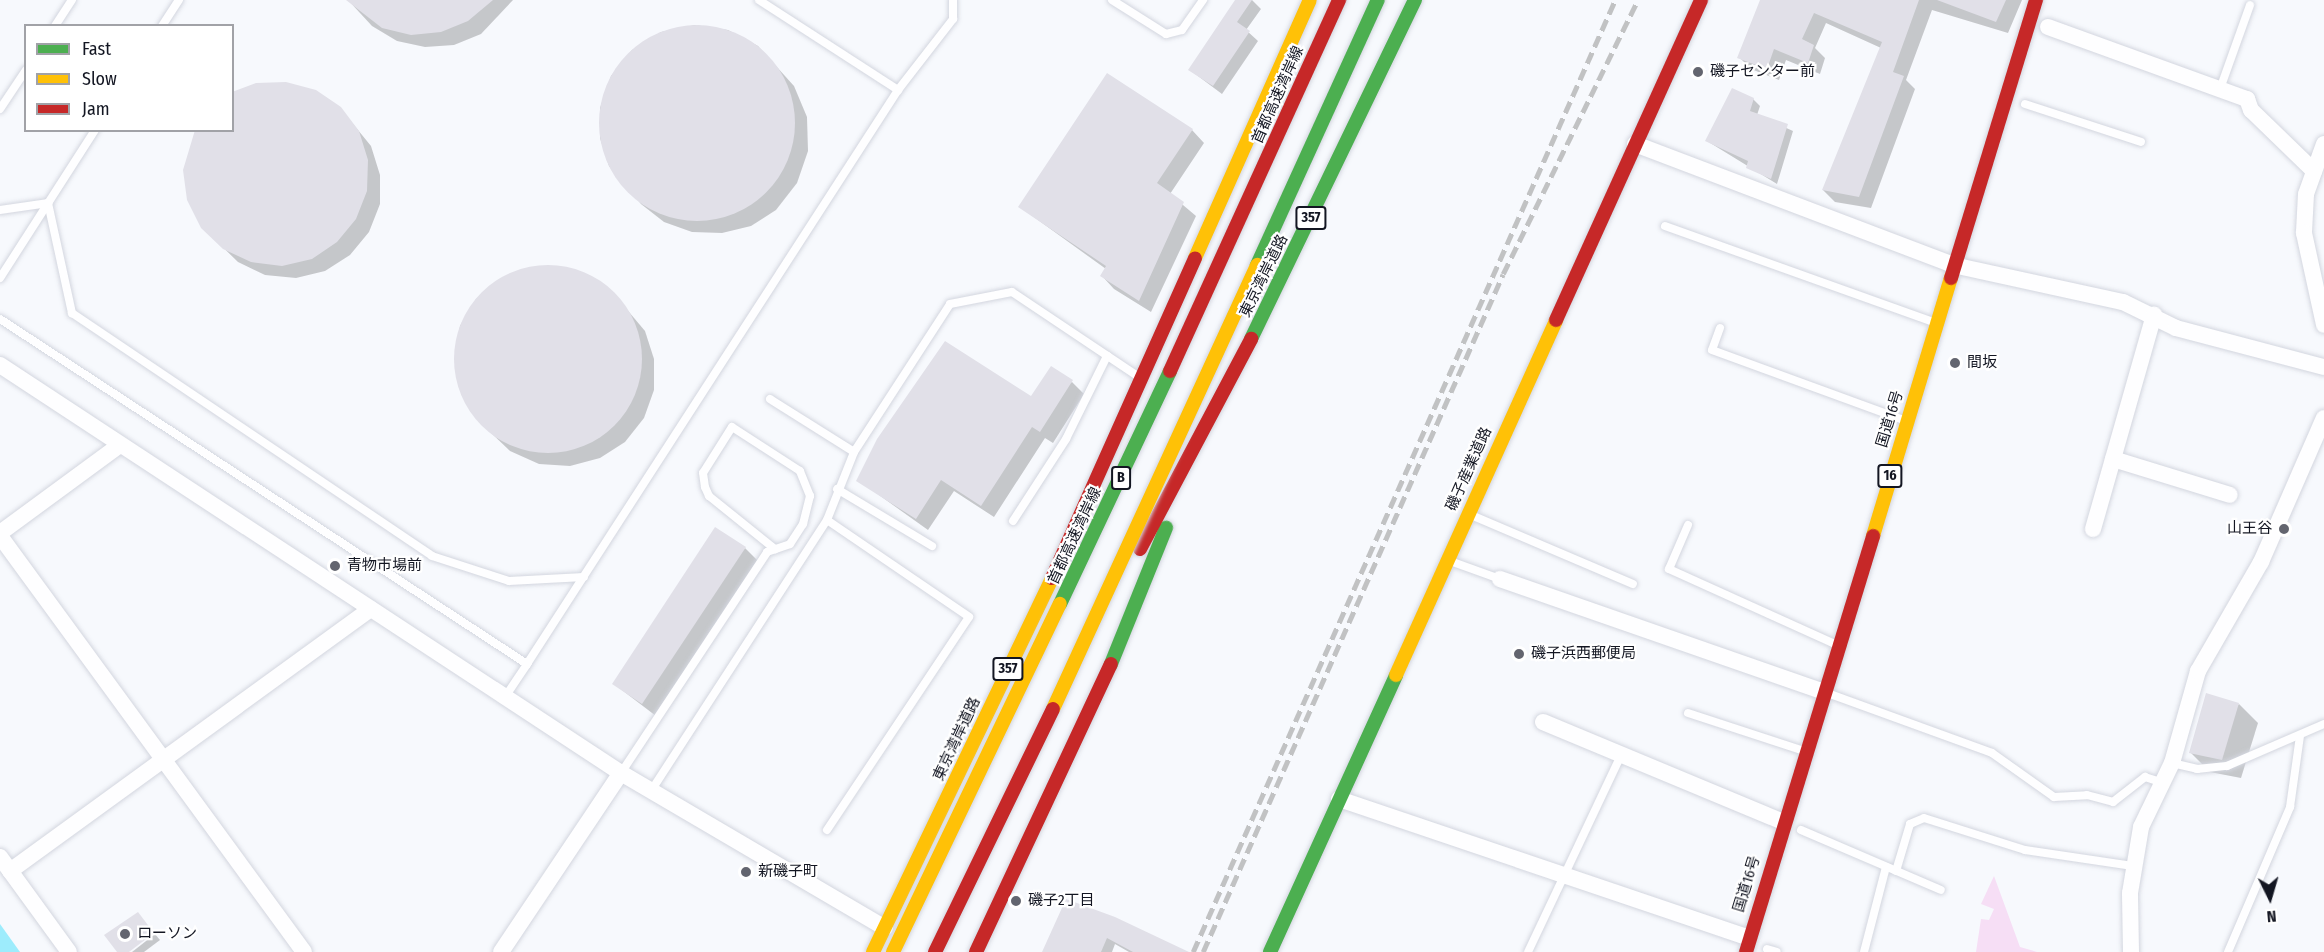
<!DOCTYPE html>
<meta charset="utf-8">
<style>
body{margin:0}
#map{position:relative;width:2324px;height:952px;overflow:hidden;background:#f7f9fd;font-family:"Fira Sans Condensed","Noto Sans JP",sans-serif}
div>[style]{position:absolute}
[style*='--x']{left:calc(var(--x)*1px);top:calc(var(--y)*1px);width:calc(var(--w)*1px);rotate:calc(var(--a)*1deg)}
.green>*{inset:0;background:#f6def5}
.water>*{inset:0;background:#9decfc}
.shadow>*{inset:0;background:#0003}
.building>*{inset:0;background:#e1e0e8}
.round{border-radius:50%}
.roads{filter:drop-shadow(0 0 2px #d3d6df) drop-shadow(0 0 2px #d3d6df)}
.lane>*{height:8px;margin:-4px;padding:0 4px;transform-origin:4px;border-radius:4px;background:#fefeff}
.street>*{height:16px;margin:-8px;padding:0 8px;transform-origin:8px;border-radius:8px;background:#fefeff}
.fast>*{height:14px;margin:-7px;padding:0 7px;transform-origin:7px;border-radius:7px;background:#4caf50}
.slow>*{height:14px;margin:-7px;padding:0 7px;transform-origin:7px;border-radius:7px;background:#ffc107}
.jam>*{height:14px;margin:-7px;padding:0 7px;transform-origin:7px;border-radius:7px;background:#c62828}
.rail>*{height:4.5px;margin-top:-2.25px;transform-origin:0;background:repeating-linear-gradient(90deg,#c1c2c3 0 12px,transparent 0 18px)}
.bridges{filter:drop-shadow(0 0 2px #d3d6df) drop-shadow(0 0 2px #d3d6df)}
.fast-bridge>*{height:14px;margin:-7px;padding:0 7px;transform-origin:7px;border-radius:7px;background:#4caf50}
.slow-bridge>*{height:14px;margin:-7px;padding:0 7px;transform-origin:7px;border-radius:7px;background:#ffc107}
.jam-bridge>*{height:14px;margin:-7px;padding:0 7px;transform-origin:7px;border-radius:7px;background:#c62828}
.dots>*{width:16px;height:16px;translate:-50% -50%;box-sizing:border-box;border:3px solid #fff;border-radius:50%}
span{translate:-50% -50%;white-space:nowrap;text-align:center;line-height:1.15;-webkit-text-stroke:4.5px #fff;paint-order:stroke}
.shield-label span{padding:2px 4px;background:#fff;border:2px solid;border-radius:4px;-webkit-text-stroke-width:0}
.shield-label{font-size:14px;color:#131622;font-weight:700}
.poi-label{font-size:15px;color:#131622}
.left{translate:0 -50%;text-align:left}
.right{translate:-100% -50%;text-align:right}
.street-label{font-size:15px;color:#131622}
.legend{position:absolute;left:24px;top:24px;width:210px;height:108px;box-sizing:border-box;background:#fff;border:2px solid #a1a2a7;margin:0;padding:8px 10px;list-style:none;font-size:18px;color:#131622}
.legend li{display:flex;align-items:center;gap:12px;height:30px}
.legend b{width:30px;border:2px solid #a1a2a7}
.north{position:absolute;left:2240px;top:868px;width:60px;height:60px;-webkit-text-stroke:4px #fff;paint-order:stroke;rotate:175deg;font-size:16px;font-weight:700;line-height:24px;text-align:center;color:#131622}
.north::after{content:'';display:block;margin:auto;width:21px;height:27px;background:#131622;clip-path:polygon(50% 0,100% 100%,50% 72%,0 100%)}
</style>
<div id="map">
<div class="green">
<div style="clip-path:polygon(1994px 876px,2020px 947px,2037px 952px,1976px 952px,1981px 919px,1989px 920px,1994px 909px,1981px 904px)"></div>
</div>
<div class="water">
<div style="clip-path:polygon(0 924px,20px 952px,0 952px)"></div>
</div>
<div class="shadow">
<div style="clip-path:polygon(348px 0,513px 0,481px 34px,454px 45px,425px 47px,397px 41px,372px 26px)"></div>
<div style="clip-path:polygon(1237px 0,1252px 0,1261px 9px,1246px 30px,1258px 41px,1222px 94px,1190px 70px)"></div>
<div style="clip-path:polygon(1764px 0,2022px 0,2008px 33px,1932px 10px,1906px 80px,1915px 89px,1871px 208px,1835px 202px,1823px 190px,1881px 48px,1826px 23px,1815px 48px,1825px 58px,1820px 74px,1786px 60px,1779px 80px,1751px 69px,1739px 57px)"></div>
<div style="clip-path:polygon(695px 25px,728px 30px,758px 46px,794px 86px,807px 117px,808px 151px,797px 183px,776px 210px,751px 226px,722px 233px,692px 232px,664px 222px,641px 204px,609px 166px,600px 138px,600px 108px,611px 76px,632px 50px,661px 32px)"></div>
<div style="clip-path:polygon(1753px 99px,1760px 106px,1757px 115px,1793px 131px,1777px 184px,1707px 141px)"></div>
<div style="clip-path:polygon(340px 108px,371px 146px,380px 175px,380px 204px,369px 232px,350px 255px,325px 271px,296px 278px,265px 275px,238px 262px,202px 227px,185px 170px,197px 130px,232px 130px)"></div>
<div style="clip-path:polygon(1192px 130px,1204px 143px,1170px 194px,1196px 216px,1151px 312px,1114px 289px,1102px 276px,1106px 269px,1020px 207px)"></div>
<div style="clip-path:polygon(559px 267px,588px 275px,613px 293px,645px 331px,654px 359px,654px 390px,644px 418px,625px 442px,600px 458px,570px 466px,539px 464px,510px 451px,487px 429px,459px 388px,455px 357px,460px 326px,476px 299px,501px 279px,529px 268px)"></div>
<div style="clip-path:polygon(1072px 382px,1084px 394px,1053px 443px,1045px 438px,994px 517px,954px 491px,928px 530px,858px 480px)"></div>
<div style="clip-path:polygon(745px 548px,758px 561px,656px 716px,614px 684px)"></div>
<div style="clip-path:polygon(2239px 704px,2258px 723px,2241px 778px,2210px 772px,2191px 753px)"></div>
<div style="clip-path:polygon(1067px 901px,1172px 952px,1129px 952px,1115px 944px,1112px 952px,1044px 952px)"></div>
<div style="clip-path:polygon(155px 934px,160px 940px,144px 952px,132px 952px)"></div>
</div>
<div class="building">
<div style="clip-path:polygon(346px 0,493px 0,468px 21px,441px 32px,411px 35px,382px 28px)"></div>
<div style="clip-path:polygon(1235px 0,1252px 0,1237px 22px,1250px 31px,1213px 86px,1188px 70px)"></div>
<div style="clip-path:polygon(1760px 0,1919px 0,1893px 72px,1904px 76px,1859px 197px,1822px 190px,1882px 42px,1814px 13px,1802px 39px,1814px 45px,1808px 63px,1774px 49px,1767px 69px,1737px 58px)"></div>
<div style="clip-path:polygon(1937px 0,2006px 0,1996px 22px)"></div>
<div class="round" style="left:599px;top:25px;width:196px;height:196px"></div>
<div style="clip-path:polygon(1107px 73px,1193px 129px,1157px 183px,1184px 202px,1139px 301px,1100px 276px,1106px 266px,1018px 207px)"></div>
<div style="clip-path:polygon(286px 82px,316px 90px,341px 107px,359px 131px,368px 160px,367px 191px,356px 219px,337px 242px,312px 259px,282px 266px,251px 262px,223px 249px,201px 228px,187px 200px,183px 170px,195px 130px,232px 130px,232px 92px,256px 83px)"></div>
<div style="clip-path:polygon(1732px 88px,1754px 98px,1750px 111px,1788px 124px,1771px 179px,1746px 168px,1748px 161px,1705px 141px)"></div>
<div class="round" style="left:454px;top:265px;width:188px;height:188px"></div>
<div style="clip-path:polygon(945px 341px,1031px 396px,1051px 366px,1073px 380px,1040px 432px,1032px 427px,981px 506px,941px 480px,916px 519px,856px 481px,877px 439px)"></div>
<div style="clip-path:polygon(715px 527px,746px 547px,642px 704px,612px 684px)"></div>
<div style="clip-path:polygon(2206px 693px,2239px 703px,2222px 760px,2189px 753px)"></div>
<div style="clip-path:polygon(1066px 899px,1115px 917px,1189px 952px,1133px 952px,1107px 938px,1101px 952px,1042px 952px)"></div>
<div style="clip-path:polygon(138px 912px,154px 933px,129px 952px,117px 952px,104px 935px)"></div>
</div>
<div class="roads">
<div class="lane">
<div style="--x:759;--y:0;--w:166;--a:32.9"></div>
<div style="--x:1112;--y:0;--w:64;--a:32.2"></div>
<div style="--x:1166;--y:34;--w:16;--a:-14"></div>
<div style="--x:1182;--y:30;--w:37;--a:-55"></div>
<div style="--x:55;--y:26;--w:31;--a:-57"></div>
<div style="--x:162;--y:26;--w:31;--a:-57"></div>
<div style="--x:2220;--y:89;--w:89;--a:-70.3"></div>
<div style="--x:2025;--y:104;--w:122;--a:18.1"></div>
<div style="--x:0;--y:109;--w:47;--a:-56.3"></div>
<div style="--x:0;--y:210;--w:49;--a:-8.3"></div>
<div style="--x:48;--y:203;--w:113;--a:77.7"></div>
<div style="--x:72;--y:313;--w:434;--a:34"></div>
<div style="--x:432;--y:556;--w:81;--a:18"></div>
<div style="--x:509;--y:581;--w:75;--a:-3.1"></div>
<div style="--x:1665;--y:226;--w:282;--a:19.7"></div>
<div style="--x:0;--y:278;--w:176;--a:-57.3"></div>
<div style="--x:0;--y:319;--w:630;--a:33.21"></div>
<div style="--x:527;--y:664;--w:683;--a:-57.12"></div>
<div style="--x:898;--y:90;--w:90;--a:-52.2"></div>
<div style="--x:953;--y:19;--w:19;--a:-90"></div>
<div style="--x:1720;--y:328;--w:23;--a:110"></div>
<div style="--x:1712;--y:350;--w:201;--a:20.1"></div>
<div style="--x:770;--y:399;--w:99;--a:32.2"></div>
<div style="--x:837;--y:489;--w:111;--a:31"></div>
<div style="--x:1471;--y:515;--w:176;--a:23.1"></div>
<div style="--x:827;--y:520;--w:73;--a:-68.3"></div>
<div style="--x:854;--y:452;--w:176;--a:-57"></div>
<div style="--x:950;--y:304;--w:63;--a:-11"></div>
<div style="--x:1012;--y:292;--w:149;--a:33.8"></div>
<div style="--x:1013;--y:521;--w:98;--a:-57.1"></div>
<div style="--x:1066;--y:439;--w:93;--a:-63.7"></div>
<div style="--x:1688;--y:525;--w:48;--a:113.4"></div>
<div style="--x:1669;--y:569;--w:182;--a:24.3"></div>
<div style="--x:1450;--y:561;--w:53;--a:19.8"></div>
<div style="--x:1830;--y:694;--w:172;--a:20"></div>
<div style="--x:1992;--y:753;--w:76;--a:35.4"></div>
<div style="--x:2054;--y:797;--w:33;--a:-3"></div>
<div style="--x:2087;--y:795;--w:27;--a:15"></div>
<div style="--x:2113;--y:802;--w:41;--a:-38"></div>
<div style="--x:2145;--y:777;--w:19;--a:18"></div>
<div style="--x:505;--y:697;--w:40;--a:-56"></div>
<div style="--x:1688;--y:713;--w:119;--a:18.1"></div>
<div style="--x:2172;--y:763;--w:26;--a:13"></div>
<div style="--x:2197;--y:769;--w:30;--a:-6"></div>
<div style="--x:2227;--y:766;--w:106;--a:-23.4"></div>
<div style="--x:621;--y:773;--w:265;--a:-56.5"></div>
<div style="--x:767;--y:552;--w:24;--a:-19"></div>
<div style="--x:790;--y:544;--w:24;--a:-57"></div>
<div style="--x:803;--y:524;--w:29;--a:-76"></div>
<div style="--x:810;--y:496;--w:27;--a:-112"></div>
<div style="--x:800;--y:471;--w:81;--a:-147.1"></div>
<div style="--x:732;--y:427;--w:54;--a:122.2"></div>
<div style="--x:703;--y:473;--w:14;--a:82"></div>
<div style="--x:705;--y:487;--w:10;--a:66"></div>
<div style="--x:709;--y:496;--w:85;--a:38.8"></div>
<div style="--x:651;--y:791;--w:323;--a:-57"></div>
<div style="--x:827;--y:520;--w:172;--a:34.3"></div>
<div style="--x:969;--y:617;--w:256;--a:123.7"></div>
<div style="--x:1801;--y:830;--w:152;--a:23.2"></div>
<div style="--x:1896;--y:871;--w:49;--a:-73.4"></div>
<div style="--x:1910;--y:824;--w:15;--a:-23"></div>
<div style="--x:1924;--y:818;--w:106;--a:17.6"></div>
<div style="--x:2025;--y:850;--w:109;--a:8.4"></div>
<div style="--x:1767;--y:949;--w:10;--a:17"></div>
<div style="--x:1528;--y:952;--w:218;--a:-64.7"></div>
<div style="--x:1864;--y:952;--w:88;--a:-75.5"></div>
<div style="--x:2228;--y:952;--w:158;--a:-66.8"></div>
<div style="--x:2290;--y:807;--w:72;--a:-82"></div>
</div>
<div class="street">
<div style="--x:2048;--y:27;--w:212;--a:19.9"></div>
<div style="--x:2247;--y:99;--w:12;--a:70"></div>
<div style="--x:2251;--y:110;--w:88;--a:44.1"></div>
<div style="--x:1635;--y:144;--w:340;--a:20.8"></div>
<div style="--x:1953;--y:265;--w:174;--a:12.3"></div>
<div style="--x:2123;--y:302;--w:59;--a:26.1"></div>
<div style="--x:2176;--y:328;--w:153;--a:14.8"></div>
<div style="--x:2324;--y:144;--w:53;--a:109.8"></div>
<div style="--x:2306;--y:194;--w:39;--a:93"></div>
<div style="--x:2304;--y:233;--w:94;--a:77.7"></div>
<div style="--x:0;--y:365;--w:743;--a:33.31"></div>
<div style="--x:621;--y:773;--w:306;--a:30.4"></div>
<div style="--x:2113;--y:459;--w:122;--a:17.1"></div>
<div style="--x:2093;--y:529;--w:223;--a:-74.1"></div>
<div style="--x:0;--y:533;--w:149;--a:-36.3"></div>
<div style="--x:0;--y:536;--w:515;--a:53.84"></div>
<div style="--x:1500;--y:579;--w:340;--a:19.2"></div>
<div style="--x:1543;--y:722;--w:260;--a:22.6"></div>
<div style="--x:1339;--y:799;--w:433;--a:18.7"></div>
<div style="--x:0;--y:857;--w:117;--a:54"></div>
<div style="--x:10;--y:871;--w:446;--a:-36"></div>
<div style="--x:501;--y:952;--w:216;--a:-56.2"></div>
<div style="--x:2131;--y:952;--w:59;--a:-91"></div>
<div style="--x:2130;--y:893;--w:67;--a:-80.5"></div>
<div style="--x:2141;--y:827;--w:71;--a:-64.2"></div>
<div style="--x:2172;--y:763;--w:96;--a:-74.2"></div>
<div style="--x:2198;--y:671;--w:126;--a:-60"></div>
<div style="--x:2261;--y:562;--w:157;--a:-66.4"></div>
</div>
<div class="fast">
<div style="--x:1251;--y:339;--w:377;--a:-64.2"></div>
<div style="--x:1111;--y:664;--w:147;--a:-68"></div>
<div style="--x:1270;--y:952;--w:304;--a:-65.5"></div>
</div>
<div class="slow">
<div style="--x:1195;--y:258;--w:282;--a:-66"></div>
<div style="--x:1873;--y:536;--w:270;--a:-73.2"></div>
<div style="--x:1396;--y:675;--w:389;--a:-65.7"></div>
<div style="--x:873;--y:952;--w:415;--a:-64.4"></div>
</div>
<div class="jam">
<div style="--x:1951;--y:278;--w:291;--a:-73"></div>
<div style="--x:1556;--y:320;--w:351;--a:-65.6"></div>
<div style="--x:1140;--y:549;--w:238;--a:-62.1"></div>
<div style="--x:1052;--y:578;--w:350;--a:-65.9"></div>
<div style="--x:976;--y:952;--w:318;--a:-64.9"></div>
<div style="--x:1746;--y:952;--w:435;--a:-73"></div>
</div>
</div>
<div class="rail">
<div style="--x:1193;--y:952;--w:1041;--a:-66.09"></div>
<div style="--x:1203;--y:952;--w:741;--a:-66.13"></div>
<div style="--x:1503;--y:274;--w:305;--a:-63.8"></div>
</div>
<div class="bridges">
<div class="fast-bridge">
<div style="--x:1257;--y:265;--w:291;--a:-65.5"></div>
<div style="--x:1060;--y:604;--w:258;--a:-64.7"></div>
</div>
<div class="slow-bridge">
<div style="--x:1053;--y:709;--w:489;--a:-65.3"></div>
<div style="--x:893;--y:952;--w:386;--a:-64.4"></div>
</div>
<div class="jam-bridge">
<div style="--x:1170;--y:371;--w:408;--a:-65.5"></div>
<div style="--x:935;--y:952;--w:270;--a:-64.1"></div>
</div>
</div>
<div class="dots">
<div style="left:1698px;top:72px;background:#63656f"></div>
<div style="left:1955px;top:363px;background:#63656f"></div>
<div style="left:2284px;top:529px;background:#63656f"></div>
<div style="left:335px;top:566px;background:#63656f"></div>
<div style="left:1519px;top:654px;background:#63656f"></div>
<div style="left:746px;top:872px;background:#63656f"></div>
<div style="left:1016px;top:901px;background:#63656f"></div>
<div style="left:125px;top:934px;background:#63656f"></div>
</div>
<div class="shield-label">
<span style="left:1311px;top:218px">357</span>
<span style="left:1890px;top:476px">16</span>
<span style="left:1121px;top:478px">B</span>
<span style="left:1008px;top:669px">357</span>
</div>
<div class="poi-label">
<span class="left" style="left:1710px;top:72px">磯子センター前</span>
<span class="left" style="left:1967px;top:363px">間坂</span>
<span class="right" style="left:2272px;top:529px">山王谷</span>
<span class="left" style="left:347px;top:566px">青物市場前</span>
<span class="left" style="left:1531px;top:654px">磯子浜西郵便局</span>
<span class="left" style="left:758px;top:872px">新磯子町</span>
<span class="left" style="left:1028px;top:901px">磯子2丁目</span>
<span class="left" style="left:137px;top:934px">ローソン</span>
</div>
<div class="street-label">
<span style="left:1278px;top:95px;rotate:-66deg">首都高速湾岸線</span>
<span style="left:1264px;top:276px;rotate:-64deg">東京湾岸道路</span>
<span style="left:1890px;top:419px;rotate:-73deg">国道16号</span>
<span style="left:1469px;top:469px;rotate:-66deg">磯子産業道路</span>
<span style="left:1075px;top:536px;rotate:-65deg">首都高速湾岸線</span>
<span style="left:957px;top:739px;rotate:-65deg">東京湾岸道路</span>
<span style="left:1747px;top:884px;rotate:-73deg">国道16号</span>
</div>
<ul class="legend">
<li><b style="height:8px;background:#4caf50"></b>Fast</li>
<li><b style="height:8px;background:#ffc107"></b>Slow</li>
<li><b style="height:8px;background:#c62828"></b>Jam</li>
</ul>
<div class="north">N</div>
</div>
